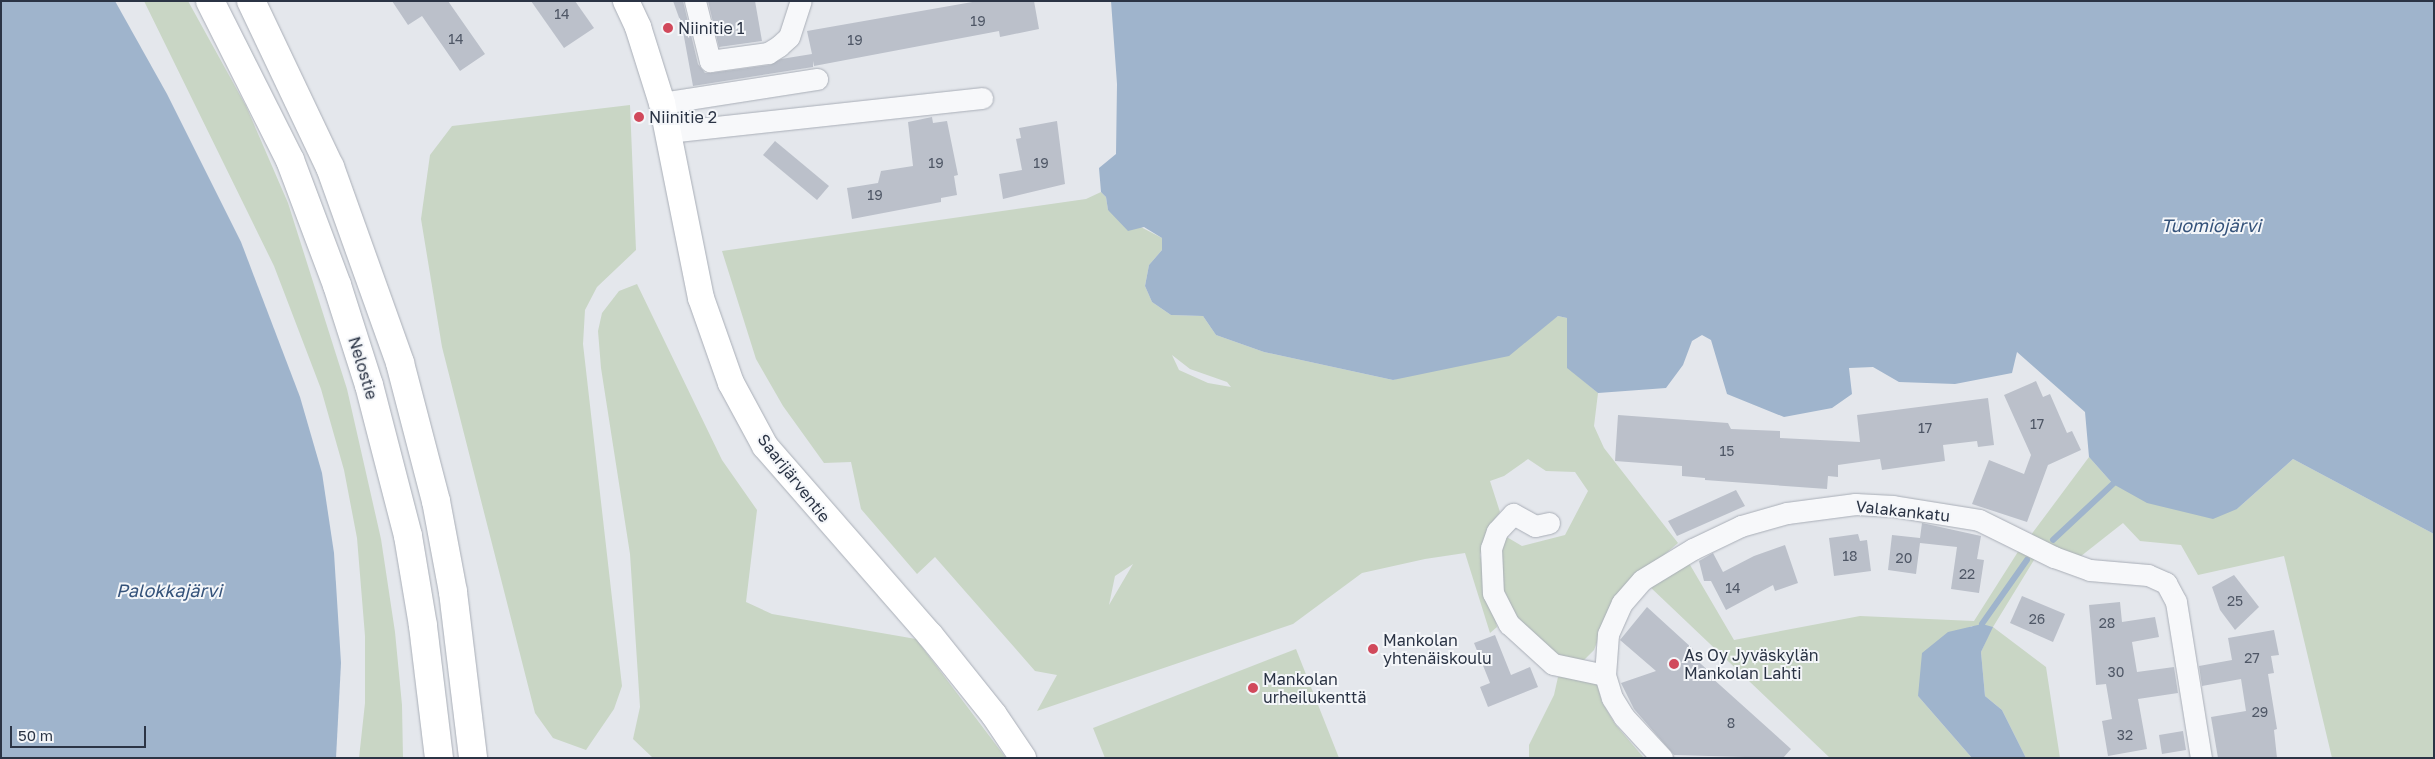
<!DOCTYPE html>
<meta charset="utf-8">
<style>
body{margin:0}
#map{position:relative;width:2435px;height:759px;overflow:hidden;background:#e4e7ec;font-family:"Golos Text",sans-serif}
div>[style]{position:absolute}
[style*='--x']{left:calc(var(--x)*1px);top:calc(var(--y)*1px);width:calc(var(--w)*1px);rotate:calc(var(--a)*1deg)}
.green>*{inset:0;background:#c9d6c5}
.water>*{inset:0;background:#9fb4cc}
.stream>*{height:5.5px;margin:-2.75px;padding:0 2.75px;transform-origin:2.75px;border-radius:2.75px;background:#9fb4cc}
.building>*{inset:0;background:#bbc0ca}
.roads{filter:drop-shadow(0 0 1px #a9aeb7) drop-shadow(0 0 1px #a9aeb7)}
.minor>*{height:21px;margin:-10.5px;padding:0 10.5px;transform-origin:10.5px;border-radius:10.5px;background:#f7f8fa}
.major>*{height:26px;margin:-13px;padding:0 13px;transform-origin:13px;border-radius:13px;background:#fff}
.highway>*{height:28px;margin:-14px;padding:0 14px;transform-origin:14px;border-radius:14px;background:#fff}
.dots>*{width:14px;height:14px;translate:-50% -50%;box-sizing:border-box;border:2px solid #f4f6f9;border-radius:50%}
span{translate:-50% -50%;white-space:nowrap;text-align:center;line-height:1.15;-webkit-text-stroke:4px #f4f6f9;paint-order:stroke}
.number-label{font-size:14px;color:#4f5766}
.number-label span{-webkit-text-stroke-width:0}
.poi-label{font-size:16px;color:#2b3445}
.left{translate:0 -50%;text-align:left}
.street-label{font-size:16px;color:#2b3445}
.water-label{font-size:18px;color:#34527a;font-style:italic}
.frame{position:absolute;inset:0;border:2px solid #2b3445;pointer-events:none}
.scale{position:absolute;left:10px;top:726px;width:136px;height:22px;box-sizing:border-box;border:2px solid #2b3445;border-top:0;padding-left:6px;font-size:15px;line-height:18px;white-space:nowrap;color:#2b3445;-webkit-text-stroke:4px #f4f6f9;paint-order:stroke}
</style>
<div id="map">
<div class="green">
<div style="clip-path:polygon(144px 1px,188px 1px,246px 106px,288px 203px,347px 389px,381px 539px,395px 632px,402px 705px,403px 758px,359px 758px,365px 703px,365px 636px,357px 538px,344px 470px,321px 389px,274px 266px)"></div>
<div style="clip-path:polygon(630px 105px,636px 250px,597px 287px,585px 310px,583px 344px,622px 686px,614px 709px,586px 750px,553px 738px,535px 713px,442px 347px,421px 219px,430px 155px,452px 126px)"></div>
<div style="clip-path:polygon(evenodd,1101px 192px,1106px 197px,1108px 210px,1162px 238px,1162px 250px,1149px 265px,1145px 286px,1152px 302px,1171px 315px,1203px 316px,1216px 335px,1264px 352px,1393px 380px,1545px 325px,1558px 316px,1567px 318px,1567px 367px,1598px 393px,1594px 426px,1604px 448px,1678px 543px,1615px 597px,1594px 650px,1582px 662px,1549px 654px,1515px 621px,1494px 572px,1505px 536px,1522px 546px,1565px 535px,1588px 491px,1575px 472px,1546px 471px,1528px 459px,1504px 476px,1490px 481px,1500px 512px,1487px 529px,1480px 555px,1497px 627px,1490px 633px,1465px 553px,1425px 559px,1362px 573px,1293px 624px,1037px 711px,1057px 675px,1035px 671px,935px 557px,917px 574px,861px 509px,851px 462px,824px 463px,783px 406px,756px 359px,722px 251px,1086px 199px,1101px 192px,1172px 355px,1190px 369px,1227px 382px,1231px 387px,1208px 383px,1179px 370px,1172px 355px,1101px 192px,1133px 564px,1109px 605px,1115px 576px,1133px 564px)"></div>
<div style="clip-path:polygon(637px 284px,722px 460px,757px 510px,746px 602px,772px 614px,916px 639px,1006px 758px,653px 758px,633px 739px,640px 707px,630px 554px,601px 368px,598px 331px,602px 313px,619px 291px)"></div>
<div style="clip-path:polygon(2089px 457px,2113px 484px,2237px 509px,2293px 459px,2434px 534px,2434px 758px,2332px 758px,2284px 556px,2198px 575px,2181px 545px,2140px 541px,2123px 523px,2076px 560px,2028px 539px)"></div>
<div style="clip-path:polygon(2021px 547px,2037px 555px,1993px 627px,2046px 667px,2060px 758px,2026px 758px,2002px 710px,1985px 696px,1981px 652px,1992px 627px,1971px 626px,1918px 696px,1972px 758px,1830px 758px,1648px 585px,1686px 558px,1734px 640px,1860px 616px,1974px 621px)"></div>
<div style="clip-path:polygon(1296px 649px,1339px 758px,1105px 758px,1093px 728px)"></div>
<div style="clip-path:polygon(1581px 673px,1596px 680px,1602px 702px,1615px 724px,1644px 758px,1529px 758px,1529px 745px,1554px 695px,1558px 677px)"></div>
</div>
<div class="water">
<div style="clip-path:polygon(1px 1px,115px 1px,167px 94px,241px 242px,300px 397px,322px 473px,334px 553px,341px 663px,336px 758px,1px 758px)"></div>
<div style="clip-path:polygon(1111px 1px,2434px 1px,2434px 534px,2293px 459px,2237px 509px,2213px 519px,2147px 503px,2113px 484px,2089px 457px,2085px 412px,2017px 352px,2012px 373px,1955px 384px,1899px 382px,1873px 367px,1849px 368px,1852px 394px,1832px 408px,1784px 417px,1727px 394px,1711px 340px,1702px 335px,1692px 341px,1683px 365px,1666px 388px,1598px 393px,1567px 368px,1567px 318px,1558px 316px,1509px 356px,1393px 380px,1264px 352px,1216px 335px,1203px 316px,1171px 315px,1152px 302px,1145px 286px,1149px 265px,1162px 250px,1162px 238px,1144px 227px,1128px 231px,1108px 210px,1106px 197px,1101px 192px,1099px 168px,1116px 154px,1117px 84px)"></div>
<div style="clip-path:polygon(1982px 624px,1993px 627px,1981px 652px,1985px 696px,2002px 710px,2026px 758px,1972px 758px,1918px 696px,1922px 653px,1948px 632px)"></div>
</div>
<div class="stream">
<div style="--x:2053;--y:540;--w:82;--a:-43"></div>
<div style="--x:1982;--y:624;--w:78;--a:-54.9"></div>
</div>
<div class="building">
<div style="clip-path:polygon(392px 1px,448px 1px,485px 54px,460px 71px,422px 16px,408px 25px)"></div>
<div style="clip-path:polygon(531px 1px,575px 1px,594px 28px,564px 48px)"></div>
<div style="clip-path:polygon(673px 1px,683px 1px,698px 64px,705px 73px,711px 73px,770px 65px,781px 59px,812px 54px,807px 31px,978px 1px,1034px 1px,1039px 29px,1000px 37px,999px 31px,814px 66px,813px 61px,813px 67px,693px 86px,682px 26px)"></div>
<div style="clip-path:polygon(708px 1px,755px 1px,762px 41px,719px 47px)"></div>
<div style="clip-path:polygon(932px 117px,933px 123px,947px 121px,958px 175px,954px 176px,957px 195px,941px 198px,941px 202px,852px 219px,847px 188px,878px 183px,881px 171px,913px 166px,908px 122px)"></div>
<div style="clip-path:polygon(1057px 121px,1065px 184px,1003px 199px,999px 174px,1022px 170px,1016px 139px,1021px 138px,1019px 128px)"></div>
<div style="clip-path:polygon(775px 141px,829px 186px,817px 200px,763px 155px)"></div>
<div style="clip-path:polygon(2036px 381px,2043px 397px,2050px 394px,2067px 433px,2072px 431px,2081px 450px,2048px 465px,2027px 522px,1972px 504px,1989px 460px,2024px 474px,2031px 455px,2004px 395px)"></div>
<div style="clip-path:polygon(1988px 398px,1994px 445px,1978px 447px,1977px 441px,1943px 445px,1945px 461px,1882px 470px,1880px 459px,1838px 465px,1838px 477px,1828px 476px,1827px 489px,1705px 480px,1705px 478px,1682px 476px,1682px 466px,1615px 461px,1618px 415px,1728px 423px,1731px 429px,1780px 431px,1780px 438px,1860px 442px,1857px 415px)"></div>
<div style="clip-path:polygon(1736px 490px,1745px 506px,1677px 536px,1668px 521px)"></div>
<div style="clip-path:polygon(1922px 523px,1981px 536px,1977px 559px,1984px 560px,1979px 593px,1951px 589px,1957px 547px,1920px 543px,1916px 574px,1888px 570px,1892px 535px,1920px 538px)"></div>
<div style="clip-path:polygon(1858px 534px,1860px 541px,1867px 540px,1871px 571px,1834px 576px,1829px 538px)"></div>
<div style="clip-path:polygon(1785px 545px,1798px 583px,1775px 591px,1773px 585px,1726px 610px,1711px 581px,1704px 581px,1699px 561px,1713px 553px,1723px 572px,1754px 556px)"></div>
<div style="clip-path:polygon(2234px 575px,2259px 607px,2235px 630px,2220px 610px,2212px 587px)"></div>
<div style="clip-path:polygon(2022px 596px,2065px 614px,2053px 642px,2010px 623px)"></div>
<div style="clip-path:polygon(2120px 602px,2122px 622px,2155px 617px,2159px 637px,2132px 642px,2137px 672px,2174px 667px,2178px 693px,2138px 699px,2147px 749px,2108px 756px,2102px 721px,2112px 719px,2106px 684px,2096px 685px,2089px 605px)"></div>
<div style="clip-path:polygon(1647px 607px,1693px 649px,1689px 653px,1713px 675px,1711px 677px,1791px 749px,1783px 758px,1674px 755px,1634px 709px,1621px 683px,1656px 671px,1620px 640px)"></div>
<div style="clip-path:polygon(2274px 630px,2279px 655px,2271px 656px,2274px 673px,2268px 674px,2277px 729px,2274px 730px,2277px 758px,2218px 758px,2211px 717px,2246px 711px,2241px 679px,2202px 686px,2199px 666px,2232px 660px,2228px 638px)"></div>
<div style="clip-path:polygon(1495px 635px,1511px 675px,1530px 667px,1538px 687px,1488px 707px,1480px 687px,1490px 683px,1474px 643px)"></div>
<div style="clip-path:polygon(2183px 731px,2186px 750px,2162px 754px,2159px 735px)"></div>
</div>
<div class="roads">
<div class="minor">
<div style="--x:695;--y:1;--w:62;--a:76"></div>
<div style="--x:710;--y:61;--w:59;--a:-7.9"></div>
<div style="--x:768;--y:53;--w:13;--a:-32"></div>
<div style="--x:779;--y:46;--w:13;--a:-42"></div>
<div style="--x:789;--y:37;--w:38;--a:-72"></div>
<div style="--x:662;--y:103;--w:157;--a:-8.8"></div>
<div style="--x:669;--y:132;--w:315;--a:-6.2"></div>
<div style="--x:1549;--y:523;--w:14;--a:168"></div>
<div style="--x:1535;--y:526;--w:25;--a:-151"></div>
<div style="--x:1513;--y:514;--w:23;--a:133"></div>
<div style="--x:1497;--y:531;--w:18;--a:109"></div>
<div style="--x:1491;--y:548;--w:45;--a:87.5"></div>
<div style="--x:1493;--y:593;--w:35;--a:63"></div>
<div style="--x:1509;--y:624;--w:59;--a:42.3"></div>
<div style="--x:1553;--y:664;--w:53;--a:11.9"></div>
<div style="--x:1662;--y:758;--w:56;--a:-132.8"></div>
<div style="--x:1624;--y:717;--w:22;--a:-122"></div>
<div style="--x:1612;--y:698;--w:24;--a:-107"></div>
<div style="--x:1605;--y:675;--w:41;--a:-85.8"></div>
<div style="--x:1608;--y:634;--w:34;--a:-66"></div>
<div style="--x:1622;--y:603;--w:30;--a:-49"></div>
<div style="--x:1642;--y:580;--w:60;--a:-31.3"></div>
<div style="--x:1693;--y:549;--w:53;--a:-25.6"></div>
<div style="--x:1741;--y:526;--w:48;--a:-15.8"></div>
<div style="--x:1787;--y:513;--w:69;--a:-7.5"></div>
<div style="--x:1855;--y:504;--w:38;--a:3"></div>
<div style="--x:1893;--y:506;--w:87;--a:9.2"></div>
<div style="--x:1979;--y:520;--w:84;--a:26.3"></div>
<div style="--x:2054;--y:557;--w:38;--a:20"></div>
<div style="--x:2090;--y:570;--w:58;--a:4.9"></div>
<div style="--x:2148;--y:575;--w:20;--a:24"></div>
<div style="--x:2166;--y:583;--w:21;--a:62"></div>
<div style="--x:2176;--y:602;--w:158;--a:80.9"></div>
</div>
<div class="major">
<div style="--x:626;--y:1;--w:29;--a:65"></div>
<div style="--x:638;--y:27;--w:80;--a:72.5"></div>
<div style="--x:662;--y:103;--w:199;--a:78.7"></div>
<div style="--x:701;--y:298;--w:90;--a:70.6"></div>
<div style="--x:731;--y:383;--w:72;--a:61.6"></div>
<div style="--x:765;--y:446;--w:251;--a:48.9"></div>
<div style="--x:930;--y:635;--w:102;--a:51.3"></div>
<div style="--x:994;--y:715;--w:52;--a:56"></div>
</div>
<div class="highway">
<div style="--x:210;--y:1;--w:178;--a:63.3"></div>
<div style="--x:290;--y:160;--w:134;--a:69.4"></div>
<div style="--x:337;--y:285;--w:105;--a:72.3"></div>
<div style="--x:369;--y:385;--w:156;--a:75.5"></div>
<div style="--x:408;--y:536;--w:91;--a:80.5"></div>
<div style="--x:423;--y:626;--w:133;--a:83.1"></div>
<div style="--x:251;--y:1;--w:184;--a:64.6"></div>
<div style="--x:330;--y:167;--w:208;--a:70.3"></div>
<div style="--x:400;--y:363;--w:143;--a:75.4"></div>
<div style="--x:436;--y:501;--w:93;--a:79.4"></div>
<div style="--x:453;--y:592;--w:167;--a:83.1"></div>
</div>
</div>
<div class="dots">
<div style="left:668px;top:28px;background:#d1495b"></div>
<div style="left:639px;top:117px;background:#d1495b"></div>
<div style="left:1373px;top:649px;background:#d1495b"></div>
<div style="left:1674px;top:664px;background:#d1495b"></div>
<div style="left:1253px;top:688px;background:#d1495b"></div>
</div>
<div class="number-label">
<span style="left:562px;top:14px">14</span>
<span style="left:978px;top:21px">19</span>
<span style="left:456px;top:39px">14</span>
<span style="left:855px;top:40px">19</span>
<span style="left:936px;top:163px">19</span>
<span style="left:1041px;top:163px">19</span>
<span style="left:875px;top:195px">19</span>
<span style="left:2037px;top:424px">17</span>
<span style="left:1925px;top:428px">17</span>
<span style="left:1727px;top:451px">15</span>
<span style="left:1850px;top:556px">18</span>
<span style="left:1904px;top:558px">20</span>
<span style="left:1967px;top:574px">22</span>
<span style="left:1733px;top:588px">14</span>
<span style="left:2235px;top:601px">25</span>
<span style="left:2037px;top:619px">26</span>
<span style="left:2107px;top:623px">28</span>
<span style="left:2252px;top:658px">27</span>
<span style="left:2116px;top:672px">30</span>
<span style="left:2260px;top:712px">29</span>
<span style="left:1731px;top:723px">8</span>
<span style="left:2125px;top:735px">32</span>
</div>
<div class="poi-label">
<span class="left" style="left:678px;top:28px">Niinitie 1</span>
<span class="left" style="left:649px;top:117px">Niinitie 2</span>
<span class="left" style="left:1383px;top:649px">Mankolan<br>yhtenäiskoulu</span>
<span class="left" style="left:1684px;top:664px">As Oy Jyväskylän<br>Mankolan Lahti</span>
<span class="left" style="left:1263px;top:688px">Mankolan<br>urheilukenttä</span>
</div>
<div class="street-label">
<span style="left:363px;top:368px;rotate:73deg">Nelostie</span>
<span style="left:794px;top:478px;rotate:52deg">Saarijärventie</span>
<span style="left:1903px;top:511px;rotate:6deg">Valakankatu</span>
</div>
<div class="water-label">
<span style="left:2211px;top:225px">Tuomiojärvi</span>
<span style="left:169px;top:590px">Palokkajärvi</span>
</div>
<div class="frame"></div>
<div class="scale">50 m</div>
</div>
